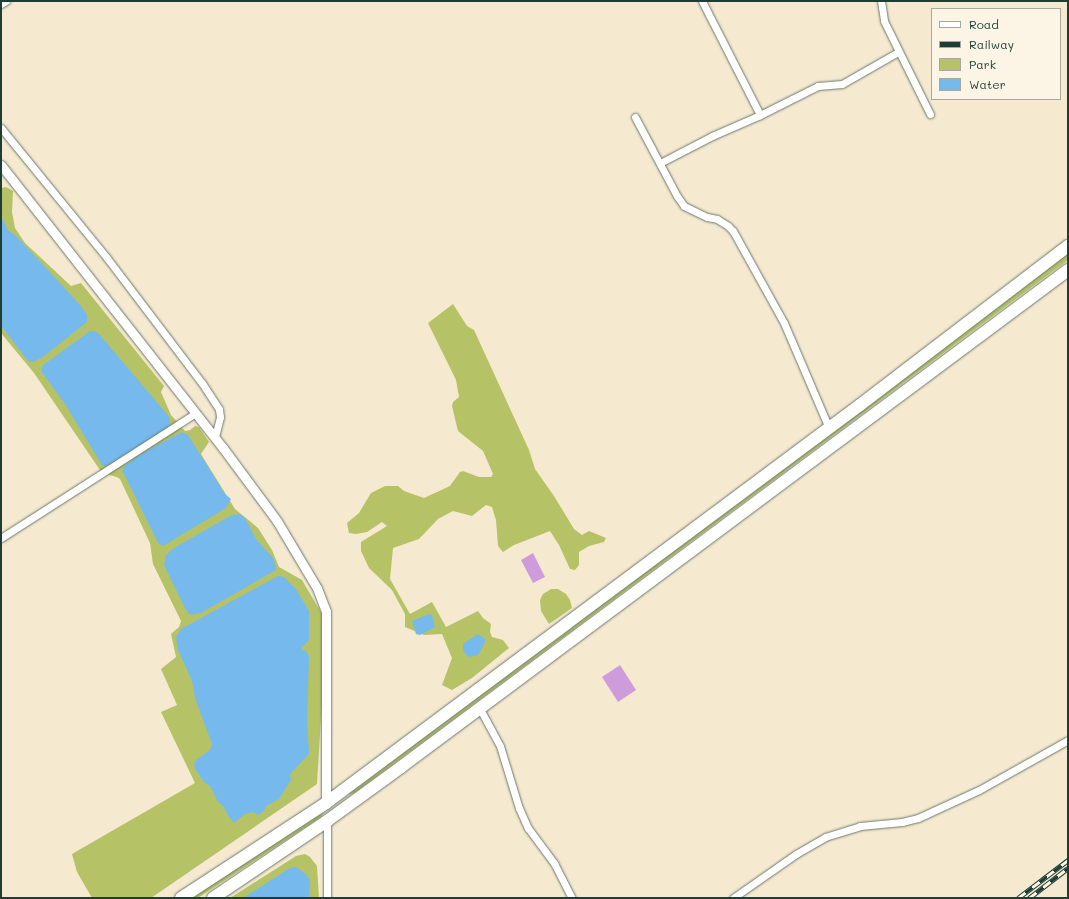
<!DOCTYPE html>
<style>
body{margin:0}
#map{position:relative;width:1069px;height:899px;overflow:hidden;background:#f5e9d0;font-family:Mali,sans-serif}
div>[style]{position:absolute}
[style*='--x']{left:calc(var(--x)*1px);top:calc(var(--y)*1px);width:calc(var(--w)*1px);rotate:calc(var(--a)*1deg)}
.green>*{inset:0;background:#b5c366}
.water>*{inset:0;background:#76b9ec}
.building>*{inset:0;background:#cf9cdb}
.roads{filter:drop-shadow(0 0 1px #6a796b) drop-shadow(0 0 1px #6a796b)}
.minor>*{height:7px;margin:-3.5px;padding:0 3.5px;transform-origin:3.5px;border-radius:3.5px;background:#fff}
.tertiary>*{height:9px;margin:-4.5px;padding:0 4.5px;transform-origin:4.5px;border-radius:4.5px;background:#fff}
.trunk>*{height:12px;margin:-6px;padding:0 6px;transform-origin:6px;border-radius:6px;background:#fff}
.rail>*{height:4.5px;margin-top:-2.25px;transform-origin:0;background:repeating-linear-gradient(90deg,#fcf5e5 0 9px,#1f3d34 0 18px);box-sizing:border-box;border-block:1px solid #1f3d34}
span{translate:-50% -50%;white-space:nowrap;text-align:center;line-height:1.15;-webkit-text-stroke:3px #fcf5e5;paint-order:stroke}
.frame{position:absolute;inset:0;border:2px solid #1f3d34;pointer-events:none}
.legend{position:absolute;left:931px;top:8px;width:130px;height:92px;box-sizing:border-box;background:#fcf5e5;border:1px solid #a4ab9e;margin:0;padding:5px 7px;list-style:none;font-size:12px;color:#1f3d34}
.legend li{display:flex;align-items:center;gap:8px;height:20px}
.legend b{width:20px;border:1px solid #a4ab9e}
</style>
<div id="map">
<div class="green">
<div style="clip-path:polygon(6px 187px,13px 191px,12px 212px,15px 228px,25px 243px,71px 286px,81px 283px,164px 386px,161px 392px,171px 415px,185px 431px,190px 430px,195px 426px,199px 427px,209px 442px,201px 454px,235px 509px,258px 528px,272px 550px,279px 567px,302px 580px,322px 614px,322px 701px,317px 784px,151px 898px,92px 898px,77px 872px,72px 854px,195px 783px,161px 712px,177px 705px,161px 669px,176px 657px,171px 634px,179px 627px,181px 621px,153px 564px,150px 543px,120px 479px,117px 477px,102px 473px,34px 373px,1px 333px,1px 188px)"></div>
<div style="clip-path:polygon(1068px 251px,1068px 260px,356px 792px,345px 796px)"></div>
<div style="clip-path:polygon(453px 304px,467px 326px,474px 330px,529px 450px,535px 469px,554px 496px,574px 529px,582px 535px,589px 531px,606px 538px,604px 542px,589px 546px,579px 552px,579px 565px,575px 570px,570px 569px,559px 545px,550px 531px,514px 545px,503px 552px,498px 546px,496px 520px,492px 507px,486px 505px,472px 516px,453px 511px,438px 519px,419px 539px,393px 548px,390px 579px,410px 614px,432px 602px,446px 627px,478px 611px,483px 618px,491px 624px,490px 632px,492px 637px,503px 640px,509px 648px,472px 678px,452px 690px,442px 685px,452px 658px,442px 634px,424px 635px,405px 627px,405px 614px,392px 590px,369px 568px,361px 551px,361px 542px,387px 526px,382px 522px,367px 532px,356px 534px,349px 533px,347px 523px,359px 513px,371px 493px,385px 486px,398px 486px,404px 491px,424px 498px,450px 486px,460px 472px,463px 471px,479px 477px,491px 477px,493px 474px,483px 451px,458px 431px,452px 406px,453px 402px,459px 397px,456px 380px,428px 323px)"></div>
<div style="clip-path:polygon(551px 589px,558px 589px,566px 594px,570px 600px,572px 608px,549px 624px,541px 611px,540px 600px,543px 594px)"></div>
<div style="clip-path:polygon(325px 810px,321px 817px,198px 898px,187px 898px)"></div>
<div style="clip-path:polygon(305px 854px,310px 857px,317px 866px,319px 898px,230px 898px,296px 856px)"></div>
</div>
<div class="water">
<div style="clip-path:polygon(1px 216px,8px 230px,17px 237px,47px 269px,81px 306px,87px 315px,87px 322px,43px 357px,33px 362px,28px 361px,1px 326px)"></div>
<div style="clip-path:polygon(90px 331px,95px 331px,100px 335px,170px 418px,169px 427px,110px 467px,102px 465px,65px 404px,41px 371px,42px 366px)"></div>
<div style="clip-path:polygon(182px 432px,188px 435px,225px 494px,231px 499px,226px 508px,163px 546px,158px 543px,122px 470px,125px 466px,139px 455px)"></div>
<div style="clip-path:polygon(239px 514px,245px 518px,256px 539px,273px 558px,276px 566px,276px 570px,201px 613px,190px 615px,185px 608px,167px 571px,164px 564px,166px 555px,174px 548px,230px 516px)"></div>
<div style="clip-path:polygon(278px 576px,284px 577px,296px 589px,309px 611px,309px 640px,301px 649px,307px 652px,309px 656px,307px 722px,309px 754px,292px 772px,290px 775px,291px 780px,279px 799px,266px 806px,264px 811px,258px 815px,253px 812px,245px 814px,234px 823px,228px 816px,224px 807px,218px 802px,210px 786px,204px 782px,195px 769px,194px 764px,196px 760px,210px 750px,212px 744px,195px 698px,192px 681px,178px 650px,176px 637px,181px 629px)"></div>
<div style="clip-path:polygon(429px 614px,432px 615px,435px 627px,420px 635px,416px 634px,412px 621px)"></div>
<div style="clip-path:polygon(478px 634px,485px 639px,485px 642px,478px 655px,468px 657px,463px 650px,463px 644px)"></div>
<div style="clip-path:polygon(296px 867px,306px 874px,310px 880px,309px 898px,243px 898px,290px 868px)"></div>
</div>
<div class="building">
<div style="clip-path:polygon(533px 553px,545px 577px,533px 583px,521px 560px)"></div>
<div style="clip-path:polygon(620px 665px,636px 690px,618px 702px,602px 677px)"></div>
</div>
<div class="roads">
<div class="minor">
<div style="--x:702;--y:1;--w:128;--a:63"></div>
<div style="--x:881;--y:1;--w:20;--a:81"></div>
<div style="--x:884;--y:21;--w:104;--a:63.7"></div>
<div style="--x:1;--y:4;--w:6;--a:-31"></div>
<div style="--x:635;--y:117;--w:89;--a:62"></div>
<div style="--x:677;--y:196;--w:12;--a:55"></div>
<div style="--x:684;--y:206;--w:25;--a:26"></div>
<div style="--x:707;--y:217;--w:10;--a:11"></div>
<div style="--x:717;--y:219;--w:13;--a:32"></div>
<div style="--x:728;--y:226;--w:7;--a:45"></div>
<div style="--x:733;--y:231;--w:105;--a:61"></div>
<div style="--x:784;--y:323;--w:114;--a:66.8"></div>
<div style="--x:1;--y:128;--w:168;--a:50.8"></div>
<div style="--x:107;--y:258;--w:157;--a:52.8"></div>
<div style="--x:202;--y:383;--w:31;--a:57"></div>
<div style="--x:219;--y:409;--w:8;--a:83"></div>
<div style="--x:220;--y:417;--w:21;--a:104"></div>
<div style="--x:660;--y:163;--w:59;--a:-27.4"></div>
<div style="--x:712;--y:136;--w:52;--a:-23.6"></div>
<div style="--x:760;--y:115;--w:65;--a:-26.6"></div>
<div style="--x:818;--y:86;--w:24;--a:-5"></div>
<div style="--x:842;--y:84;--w:64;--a:-29.7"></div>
<div style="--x:1;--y:538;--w:232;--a:-32.7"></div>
<div style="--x:480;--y:709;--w:42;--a:61.6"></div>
<div style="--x:500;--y:746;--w:65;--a:73"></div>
<div style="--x:519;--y:808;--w:22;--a:66"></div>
<div style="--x:528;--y:828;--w:44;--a:53.4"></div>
<div style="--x:554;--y:863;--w:39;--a:63"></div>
<div style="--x:327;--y:821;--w:77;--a:90"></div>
<div style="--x:733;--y:898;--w:77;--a:-34.9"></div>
<div style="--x:796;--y:854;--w:34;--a:-30"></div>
<div style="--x:825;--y:837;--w:37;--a:-17"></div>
<div style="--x:860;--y:826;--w:42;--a:-5.4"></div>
<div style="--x:902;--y:822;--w:16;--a:-14"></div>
<div style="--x:918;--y:818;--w:67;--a:-24.7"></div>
<div style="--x:979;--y:790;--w:102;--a:-29.3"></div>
</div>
<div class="tertiary">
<div style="--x:1;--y:165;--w:360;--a:51.9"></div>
<div style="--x:223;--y:448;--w:91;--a:53.5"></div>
<div style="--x:277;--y:521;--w:78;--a:59.2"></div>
<div style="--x:317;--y:588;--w:25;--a:69"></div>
<div style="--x:326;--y:611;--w:192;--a:90"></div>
</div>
<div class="trunk">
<div style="--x:181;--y:898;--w:173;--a:-33.2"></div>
<div style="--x:326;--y:803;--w:666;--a:-36.7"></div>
<div style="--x:860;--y:405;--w:262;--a:-37.4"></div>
<div style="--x:213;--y:898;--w:138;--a:-34"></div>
<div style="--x:327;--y:821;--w:92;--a:-36.1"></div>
<div style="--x:401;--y:767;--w:832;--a:-36.69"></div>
</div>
</div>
<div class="rail">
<div style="--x:1018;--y:898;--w:63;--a:-37.2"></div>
<div style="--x:1029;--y:898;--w:49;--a:-37.6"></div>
</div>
<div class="frame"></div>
<ul class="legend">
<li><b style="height:5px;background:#fff"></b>Road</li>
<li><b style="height:5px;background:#1f3d34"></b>Railway</li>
<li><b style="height:11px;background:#b5c366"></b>Park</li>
<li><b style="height:11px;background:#76b9ec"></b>Water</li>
</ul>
</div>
